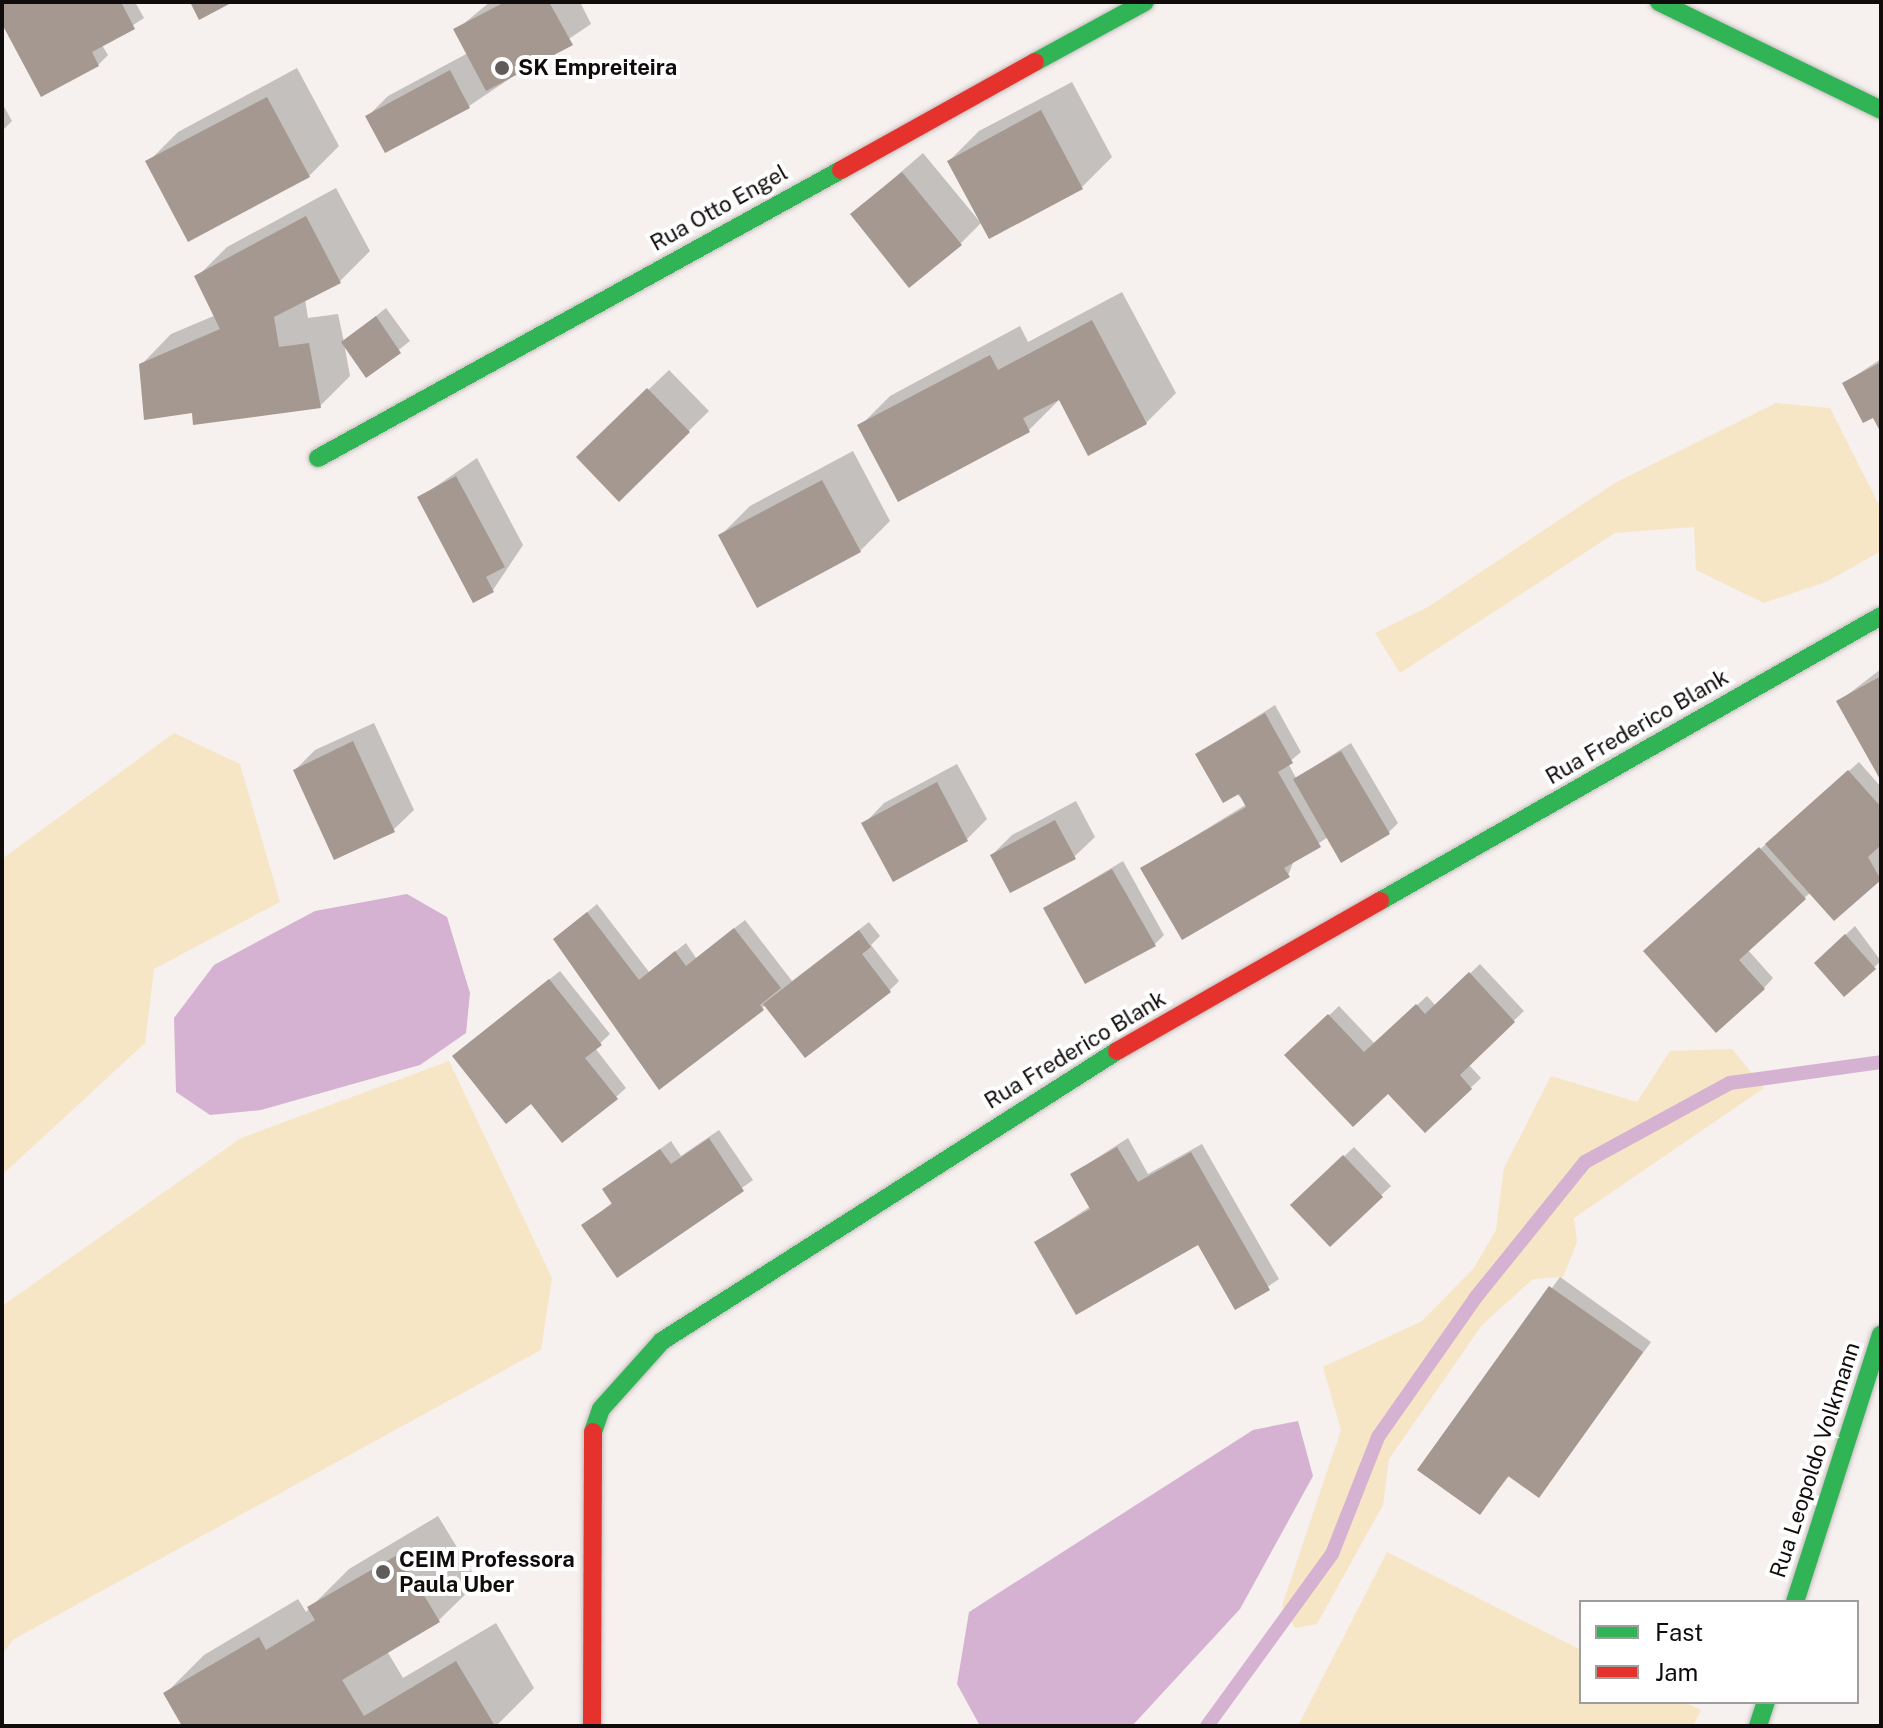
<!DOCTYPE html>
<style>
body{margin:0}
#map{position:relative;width:1883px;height:1728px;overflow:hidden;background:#f6f0ee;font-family:"Public Sans",sans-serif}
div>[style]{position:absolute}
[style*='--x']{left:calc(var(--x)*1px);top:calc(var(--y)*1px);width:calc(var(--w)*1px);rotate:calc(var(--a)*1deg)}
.green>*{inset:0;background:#f7e6c6}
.water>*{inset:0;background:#d5b2d2}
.shadow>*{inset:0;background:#0003}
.stream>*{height:14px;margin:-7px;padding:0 7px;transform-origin:7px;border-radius:7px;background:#d5b2d2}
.building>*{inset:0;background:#a49890}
.roads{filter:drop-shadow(0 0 2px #c2bdbc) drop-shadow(0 0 2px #c2bdbc)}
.fast>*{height:18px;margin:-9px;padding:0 9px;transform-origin:9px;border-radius:9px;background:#30b455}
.jam>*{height:18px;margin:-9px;padding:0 9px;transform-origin:9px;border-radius:9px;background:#e5322d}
.dots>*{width:22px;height:22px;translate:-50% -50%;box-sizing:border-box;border:4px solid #fff;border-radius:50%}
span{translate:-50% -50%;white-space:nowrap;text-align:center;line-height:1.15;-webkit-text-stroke:8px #fff;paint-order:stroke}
.poi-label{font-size:22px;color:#100c0c;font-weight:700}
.left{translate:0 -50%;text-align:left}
.street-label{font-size:22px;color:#100c0c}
.frame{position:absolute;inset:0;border:4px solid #100c0c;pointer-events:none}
.legend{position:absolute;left:1579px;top:1600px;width:280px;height:104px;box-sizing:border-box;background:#fff;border:2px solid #9f9e9e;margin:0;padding:10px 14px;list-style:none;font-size:24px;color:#100c0c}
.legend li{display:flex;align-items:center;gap:16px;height:40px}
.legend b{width:40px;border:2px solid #9f9e9e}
</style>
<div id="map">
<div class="green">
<div style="clip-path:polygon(1776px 403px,1830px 408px,1881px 509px,1881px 551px,1828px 581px,1764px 603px,1696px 570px,1694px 527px,1615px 533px,1400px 673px,1375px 633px,1428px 607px,1615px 483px)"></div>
<div style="clip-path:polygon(174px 733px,240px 764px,280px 902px,154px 969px,145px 1043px,2px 1175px,2px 859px)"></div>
<div style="clip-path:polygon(1732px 1049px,1764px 1088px,1574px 1218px,1577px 1242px,1563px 1277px,1533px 1279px,1482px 1325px,1389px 1459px,1383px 1505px,1317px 1624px,1295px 1628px,1282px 1606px,1341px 1430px,1323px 1367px,1422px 1321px,1474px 1268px,1496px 1230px,1504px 1168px,1551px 1076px,1637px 1102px,1670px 1051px)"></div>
<div style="clip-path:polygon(449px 1061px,552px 1278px,541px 1350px,14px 1639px,2px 1654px,2px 1306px,241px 1138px)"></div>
<div style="clip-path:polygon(1387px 1552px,1581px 1650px,1581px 1702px,1684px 1702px,1701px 1710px,1693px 1726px,1298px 1726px)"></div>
</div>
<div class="water">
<div style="clip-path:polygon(407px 894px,447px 917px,470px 993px,466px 1033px,420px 1065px,261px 1110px,210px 1115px,176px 1092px,174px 1018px,214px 965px,315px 911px)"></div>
<div style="clip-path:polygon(1298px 1421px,1313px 1476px,1240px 1609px,1132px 1726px,980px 1726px,957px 1684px,969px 1612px,1253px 1430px)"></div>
</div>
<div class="shadow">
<div style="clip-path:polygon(2px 2px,135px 2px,144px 18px,102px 45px,108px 55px,98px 65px,2px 20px)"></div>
<div style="clip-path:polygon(490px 2px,580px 2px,591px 24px,469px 106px,368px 116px,388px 96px,468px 53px,456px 30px)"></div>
<div style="clip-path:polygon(297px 68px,339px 146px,309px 176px,148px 162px,178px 132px)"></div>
<div style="clip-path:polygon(1072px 82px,1112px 157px,1082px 187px,982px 222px,960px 244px,852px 214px,923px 153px,980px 222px,949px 161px,979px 131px)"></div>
<div style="clip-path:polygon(2px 103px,12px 121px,2px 131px)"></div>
<div style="clip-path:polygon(336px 188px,370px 251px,340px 281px,305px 299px,308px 318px,338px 314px,344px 342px,386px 308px,410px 341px,367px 375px,344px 343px,350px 376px,320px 406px,194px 411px,141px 365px,171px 334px,216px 315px,197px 277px,227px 247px)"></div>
<div style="clip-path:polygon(1122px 292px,1176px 393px,1146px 423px,1060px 399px,1029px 430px,899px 499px,860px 426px,890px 396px,1020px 326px,1028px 342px)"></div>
<div style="clip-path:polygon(1881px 359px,1881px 428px,1844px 383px)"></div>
<div style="clip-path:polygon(669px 370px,709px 411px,619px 499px,599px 437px)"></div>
<div style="clip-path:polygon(853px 451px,890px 521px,860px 551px,720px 536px,750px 506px)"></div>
<div style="clip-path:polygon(477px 458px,523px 545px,493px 590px,419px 498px)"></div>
<div style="clip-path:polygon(1881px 669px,1881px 777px,1838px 702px)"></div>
<div style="clip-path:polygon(1275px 705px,1301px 752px,1288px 763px,1296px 778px,1351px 743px,1398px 823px,1388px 833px,1328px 837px,1294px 860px,1288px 876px,1143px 868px,1247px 804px,1197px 754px)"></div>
<div style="clip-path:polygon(374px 723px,414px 810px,393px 830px,295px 770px,315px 750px)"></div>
<div style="clip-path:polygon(1859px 762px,1881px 787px,1881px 877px,1835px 918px,1811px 892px,1747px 949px,1773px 978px,1764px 988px,1655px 942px)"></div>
<div style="clip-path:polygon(957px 764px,987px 819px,967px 839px,894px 879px,864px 824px,884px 803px)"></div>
<div style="clip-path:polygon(1076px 801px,1095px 837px,1074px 857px,992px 855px,1012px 835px)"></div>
<div style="clip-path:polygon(1123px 861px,1164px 935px,1155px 944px,1045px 908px)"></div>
<div style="clip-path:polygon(597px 904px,649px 972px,686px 943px,696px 958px,745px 920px,792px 981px,869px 922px,880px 936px,871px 945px,899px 981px,890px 990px,766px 1005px,660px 1087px,555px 939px)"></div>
<div style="clip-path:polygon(1855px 926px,1881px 961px,1844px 994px,1826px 953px)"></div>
<div style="clip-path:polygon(1480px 964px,1524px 1011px,1468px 1064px,1481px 1078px,1425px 1131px,1388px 1091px,1287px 1055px,1339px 1006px,1375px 1044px,1427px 996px,1436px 1006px)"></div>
<div style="clip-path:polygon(560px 971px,610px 1034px,595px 1048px,626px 1088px,616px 1097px,531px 1101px,465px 1047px)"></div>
<div style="clip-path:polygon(719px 1130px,753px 1180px,618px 1276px,583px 1226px,613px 1202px,605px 1189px,671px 1141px,681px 1156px)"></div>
<div style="clip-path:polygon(1128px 1138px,1148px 1174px,1202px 1144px,1279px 1279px,1236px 1308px,1199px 1243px,1036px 1242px,1091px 1206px,1072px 1174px)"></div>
<div style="clip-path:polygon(1354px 1147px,1391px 1186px,1330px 1244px,1293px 1205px)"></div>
<div style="clip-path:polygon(1560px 1277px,1651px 1342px,1539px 1496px,1510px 1475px,1480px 1513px,1420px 1470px)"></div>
<div style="clip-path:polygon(438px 1516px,478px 1582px,438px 1621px,387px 1651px,403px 1678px,496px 1623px,534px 1688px,496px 1726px,185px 1726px,165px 1694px,204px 1655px,298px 1599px,306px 1612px,349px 1569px)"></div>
</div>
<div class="stream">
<div style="--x:1207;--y:1726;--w:213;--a:-54"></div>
<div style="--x:1332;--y:1554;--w:126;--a:-68.5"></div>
<div style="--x:1378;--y:1437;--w:171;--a:-55"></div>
<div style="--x:1476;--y:1297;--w:174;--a:-51.1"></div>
<div style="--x:1585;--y:1162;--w:165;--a:-28.6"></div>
<div style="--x:1730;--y:1083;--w:152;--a:-7.9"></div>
</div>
<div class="building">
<div style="clip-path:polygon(2px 2px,121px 2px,135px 29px,92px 52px,99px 66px,41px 97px,2px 24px)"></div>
<div style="clip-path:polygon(190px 2px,233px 2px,199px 20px)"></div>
<div style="clip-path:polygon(505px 2px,549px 2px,573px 45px,486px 91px,453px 29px)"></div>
<div style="clip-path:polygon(450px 70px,470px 108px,385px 153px,365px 116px)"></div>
<div style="clip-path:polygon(267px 97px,310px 177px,188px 242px,145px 161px)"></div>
<div style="clip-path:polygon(1041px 110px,1083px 189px,989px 239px,947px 161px)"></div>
<div style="clip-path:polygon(902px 172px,962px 245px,909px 288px,850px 214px)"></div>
<div style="clip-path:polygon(306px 216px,341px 283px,274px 317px,279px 347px,309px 343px,321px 408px,193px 425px,192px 413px,144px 420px,139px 364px,220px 329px,194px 276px)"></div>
<div style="clip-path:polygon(376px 316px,401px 353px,366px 378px,341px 342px)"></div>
<div style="clip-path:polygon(1092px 320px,1147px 424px,1088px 456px,1059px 400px,1023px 418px,1030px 432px,898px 502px,857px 425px,990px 355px,998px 370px)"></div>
<div style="clip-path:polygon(1881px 362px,1881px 433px,1873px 418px,1863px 423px,1842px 383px)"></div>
<div style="clip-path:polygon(647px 388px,690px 432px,619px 502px,576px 457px)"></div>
<div style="clip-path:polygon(456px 476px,505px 567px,486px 577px,494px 592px,473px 603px,417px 497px)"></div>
<div style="clip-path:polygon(822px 480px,861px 552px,757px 608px,718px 535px)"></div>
<div style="clip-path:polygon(1881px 676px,1881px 781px,1836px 701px)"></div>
<div style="clip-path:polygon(1265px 713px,1293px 763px,1278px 772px,1321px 847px,1284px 868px,1290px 877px,1182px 940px,1140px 868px,1246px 807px,1239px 794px,1223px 803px,1195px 754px)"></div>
<div style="clip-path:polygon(353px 741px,395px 832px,334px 860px,293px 770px)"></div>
<div style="clip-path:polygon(1341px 751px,1390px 834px,1341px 863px,1293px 779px)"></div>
<div style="clip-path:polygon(1848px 770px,1881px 807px,1881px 845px,1868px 857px,1881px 880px,1834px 921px,1765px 844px)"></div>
<div style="clip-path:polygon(937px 782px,968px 841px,893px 882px,861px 823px)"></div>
<div style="clip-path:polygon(1055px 820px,1076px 859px,1010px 893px,990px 855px)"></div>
<div style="clip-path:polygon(1759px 847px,1806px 899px,1739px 960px,1765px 989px,1716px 1033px,1643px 951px)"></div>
<div style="clip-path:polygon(1112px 869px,1156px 946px,1085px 984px,1043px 908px)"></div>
<div style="clip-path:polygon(587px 912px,639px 980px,675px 951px,686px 966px,734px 928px,781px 988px,760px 1005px,764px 1010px,659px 1090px,553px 939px)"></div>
<div style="clip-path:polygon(859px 930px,871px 947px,862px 954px,891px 992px,805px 1058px,763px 1004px)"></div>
<div style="clip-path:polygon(1845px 934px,1876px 969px,1844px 997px,1814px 963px)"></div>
<div style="clip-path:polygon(1469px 972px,1515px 1022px,1460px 1075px,1472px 1089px,1425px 1133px,1388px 1094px,1353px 1127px,1284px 1055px,1328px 1014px,1364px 1052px,1416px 1004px,1425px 1014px)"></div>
<div style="clip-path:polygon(549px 979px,602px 1045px,585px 1058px,618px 1099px,562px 1143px,531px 1104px,506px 1124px,452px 1056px)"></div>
<div style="clip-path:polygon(709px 1138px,744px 1191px,617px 1278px,581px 1225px,612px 1204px,602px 1189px,660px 1149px,671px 1164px)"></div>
<div style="clip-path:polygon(1117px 1147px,1138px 1182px,1191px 1152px,1270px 1290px,1235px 1310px,1198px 1245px,1076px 1315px,1034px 1242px,1090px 1209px,1070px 1174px)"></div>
<div style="clip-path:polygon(1343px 1155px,1383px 1197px,1330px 1247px,1290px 1205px)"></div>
<div style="clip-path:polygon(1549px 1286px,1643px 1352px,1539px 1498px,1508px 1476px,1480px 1515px,1417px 1470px)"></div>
<div style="clip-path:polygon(399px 1554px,440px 1622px,342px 1680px,364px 1716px,456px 1661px,495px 1726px,182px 1726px,163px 1693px,259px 1637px,266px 1650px,315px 1620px,307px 1607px)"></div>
</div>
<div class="roads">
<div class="fast">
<div style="--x:1659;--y:2;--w:247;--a:25.9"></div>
<div style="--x:1035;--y:62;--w:125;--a:-28.6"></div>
<div style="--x:318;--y:458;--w:597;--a:-28.84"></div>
<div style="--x:1380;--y:901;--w:576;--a:-29.63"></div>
<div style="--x:593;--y:1432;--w:24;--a:-71"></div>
<div style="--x:601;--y:1409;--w:91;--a:-48.1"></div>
<div style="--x:662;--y:1341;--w:540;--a:-32.51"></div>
<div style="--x:1795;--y:1602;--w:281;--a:-72.2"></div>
<div style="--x:1758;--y:1726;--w:25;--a:-72"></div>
</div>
<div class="jam">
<div style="--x:841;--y:170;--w:222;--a:-29.1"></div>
<div style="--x:1117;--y:1051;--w:303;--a:-29.7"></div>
<div style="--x:592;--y:1726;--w:294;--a:-89.8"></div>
</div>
</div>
<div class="dots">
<div style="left:502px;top:68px;background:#605c5b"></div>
<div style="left:383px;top:1572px;background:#605c5b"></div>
</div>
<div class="poi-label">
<span class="left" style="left:518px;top:68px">SK Empreiteira</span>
<span class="left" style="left:399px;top:1572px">CEIM Professora<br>Paula Uber</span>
</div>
<div class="street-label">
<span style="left:719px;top:208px;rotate:-29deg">Rua Otto Engel</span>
<span style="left:1637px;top:727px;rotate:-30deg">Rua Frederico Blank</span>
<span style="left:1075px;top:1050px;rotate:-31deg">Rua Frederico Blank</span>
<span style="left:1815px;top:1460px;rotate:-72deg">Rua Leopoldo Volkmann</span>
</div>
<div class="frame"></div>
<ul class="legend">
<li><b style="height:10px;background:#30b455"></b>Fast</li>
<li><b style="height:10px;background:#e5322d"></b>Jam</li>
</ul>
</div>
